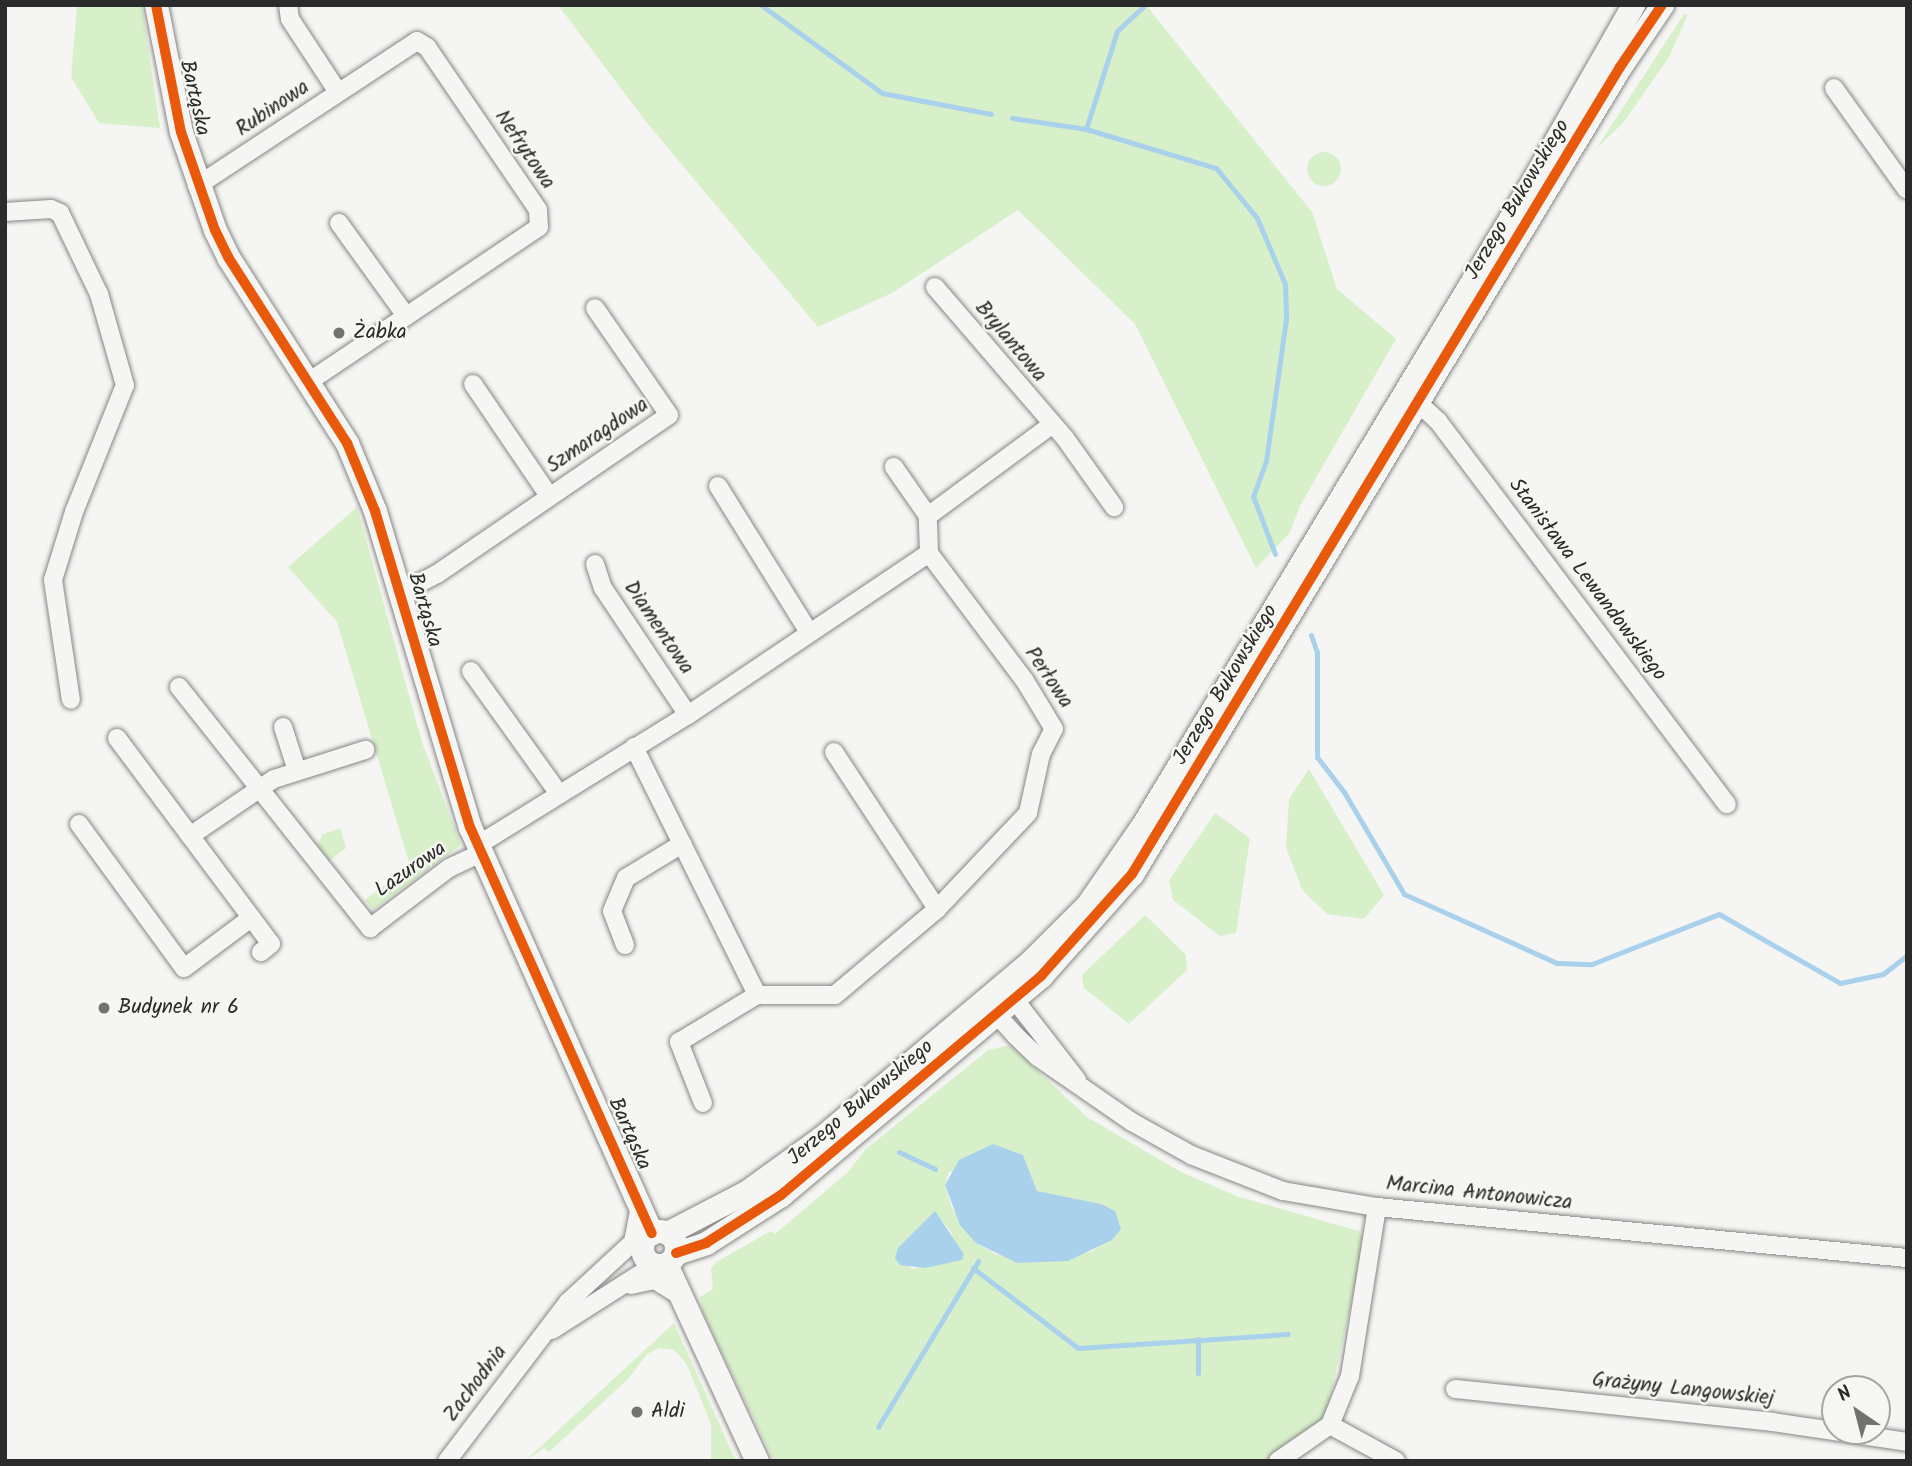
<!DOCTYPE html>
<meta charset="utf-8">
<style>
body{margin:0}
#map{position:relative;width:1912px;height:1466px;overflow:hidden;background:#f5f5f3;font-family:Kalam,sans-serif}
div>[style]{position:absolute}
[style*='--x']{left:calc(var(--x)*1px);top:calc(var(--y)*1px);width:calc(var(--w)*1px);rotate:calc(var(--a)*1deg)}
.green>*{inset:0;background:#d8f0ca}
.round{border-radius:50%}
.water>*{inset:0;background:#aad1eb}
.stream>*{height:5px;margin:-2.5px;padding:0 2.5px;transform-origin:2.5px;border-radius:2.5px;background:#aad1eb}
.roads{filter:drop-shadow(0 0 2px #868685) drop-shadow(0 0 2px #868685)}
.minor>*{height:18px;margin:-9px;padding:0 9px;transform-origin:9px;border-radius:9px;background:#f5f5f3}
.tertiary>*{height:23px;margin:-11.5px;padding:0 11.5px;transform-origin:11.5px;border-radius:11.5px;background:#f5f5f3}
.tertiary>.ring{margin:-11.5px;padding:0;box-sizing:content-box;background:none;border:23px solid #f5f5f3;border-radius:50%}
.cycleway>*{height:10px;margin:-5px;padding:0 5px;transform-origin:5px;border-radius:5px;background:#e8590c}
.dots>*{width:19px;height:19px;translate:-50% -50%;box-sizing:border-box;border:4px solid #f6f6f2;border-radius:50%}
span{translate:-50% -50%;white-space:nowrap;text-align:center;line-height:1.15;-webkit-text-stroke:5px #f6f6f2;paint-order:stroke}
.street-label{font-size:21px;color:#2b2b2b}
.poi-label{font-size:21px;color:#2b2b2b}
.left{translate:0 -50%;text-align:left}
.frame{position:absolute;inset:0;border:7px solid #2b2b2b;pointer-events:none}
.north{position:absolute;left:1821px;top:1375px;width:70px;height:70px;box-sizing:border-box;background:#f6f6f2;border:2px solid #a5a5a2;border-radius:50%;rotate:325deg;font-size:19px;font-weight:700;line-height:28px;text-align:center;color:#2b2b2b}
.north::after{content:'';display:block;margin:auto;width:24px;height:32px;background:#727271;clip-path:polygon(50% 0,100% 100%,50% 72%,0 100%)}
</style>
<div id="map">
<div class="green">
<div style="clip-path:polygon(77px 5px,142px 5px,160px 128px,99px 123px,71px 77px)"></div>
<div style="clip-path:polygon(558px 5px,1146px 5px,1312px 212px,1337px 289px,1396px 339px,1301px 504px,1289px 534px,1256px 568px,1135px 324px,1018px 210px,892px 293px,818px 327px,647px 123px)"></div>
<div style="clip-path:polygon(1684px 14px,1688px 14px,1669px 57px,1623px 123px,1596px 149px)"></div>
<div class="round" style="left:1307px;top:152px;width:34px;height:34px"></div>
<div style="clip-path:polygon(357px 507px,422px 742px,461px 845px,373px 910px,365px 900px,410px 866px,337px 622px,288px 567px)"></div>
<div style="clip-path:polygon(1309px 769px,1384px 895px,1364px 919px,1327px 914px,1303px 891px,1286px 848px,1289px 799px)"></div>
<div style="clip-path:polygon(1215px 813px,1250px 838px,1236px 933px,1220px 936px,1173px 900px,1169px 880px)"></div>
<div style="clip-path:polygon(340px 828px,346px 848px,329px 861px,317px 846px,323px 834px)"></div>
<div style="clip-path:polygon(1145px 915px,1186px 955px,1187px 970px,1129px 1024px,1084px 988px,1082px 975px)"></div>
<div style="clip-path:polygon(evenodd,1010px 1045px,1087px 1117px,1181px 1172px,1239px 1197px,1359px 1231px,1365px 1240px,1325px 1421px,1269px 1461px,774px 1461px,703px 1312px,700px 1297px,713px 1289px,711px 1269px,716px 1262px,771px 1231px,775px 1234px,848px 1172px,866px 1149px,988px 1050px,1010px 1045px,1023px 1155px,1037px 1191px,1101px 1204px,1121px 1229px,1091px 1252px,997px 1255px,976px 1243px,951px 1206px,945px 1185px,949px 1172px,1023px 1155px,1010px 1045px,935px 1212px,951px 1232px,962px 1260px,912px 1269px,898px 1248px,935px 1212px)"></div>
<div style="clip-path:polygon(674px 1323px,736px 1461px,711px 1461px,711px 1424px,686px 1363px,674px 1350px,659px 1348px,647px 1354px,628px 1379px,549px 1452px,544px 1448px,525px 1461px)"></div>
</div>
<div class="water">
<div style="clip-path:polygon(993px 1144px,1023px 1155px,1037px 1191px,1101px 1204px,1115px 1211px,1121px 1229px,1112px 1240px,1068px 1261px,1017px 1263px,976px 1243px,960px 1225px,945px 1185px,959px 1160px)"></div>
<div style="clip-path:polygon(935px 1211px,964px 1254px,962px 1260px,925px 1268px,900px 1265px,895px 1258px,898px 1248px)"></div>
</div>
<div class="stream">
<div style="--x:761;--y:5;--w:150;--a:36"></div>
<div style="--x:882;--y:93;--w:111;--a:10.9"></div>
<div style="--x:1012;--y:118;--w:75;--a:8.5"></div>
<div style="--x:1086;--y:129;--w:136;--a:16.7"></div>
<div style="--x:1216;--y:168;--w:65;--a:50.6"></div>
<div style="--x:1257;--y:218;--w:72;--a:67"></div>
<div style="--x:1285;--y:284;--w:35;--a:88"></div>
<div style="--x:1286;--y:319;--w:143;--a:98"></div>
<div style="--x:1266;--y:461;--w:37;--a:110"></div>
<div style="--x:1253;--y:496;--w:62;--a:69.2"></div>
<div style="--x:1086;--y:129;--w:103;--a:-72.4"></div>
<div style="--x:1117;--y:31;--w:38;--a:-43"></div>
<div style="--x:1311;--y:635;--w:18;--a:71"></div>
<div style="--x:1317;--y:652;--w:105;--a:90"></div>
<div style="--x:1317;--y:757;--w:44;--a:52.4"></div>
<div style="--x:1344;--y:792;--w:118;--a:59.5"></div>
<div style="--x:1404;--y:894;--w:168;--a:24.3"></div>
<div style="--x:1557;--y:963;--w:35;--a:2"></div>
<div style="--x:1592;--y:964;--w:136;--a:-21.5"></div>
<div style="--x:1719;--y:914;--w:139;--a:29.7"></div>
<div style="--x:1840;--y:983;--w:44;--a:-11.8"></div>
<div style="--x:1883;--y:974;--w:31;--a:-38"></div>
<div style="--x:899;--y:1152;--w:40;--a:25"></div>
<div style="--x:973;--y:1268;--w:132;--a:37.3"></div>
<div style="--x:1078;--y:1348;--w:210;--a:-3.8"></div>
<div style="--x:1198;--y:1373;--w:34;--a:-90"></div>
<div style="--x:878;--y:1427;--w:194;--a:-58.9"></div>
</div>
<div class="roads">
<div class="minor">
<div style="--x:288;--y:5;--w:14;--a:82"></div>
<div style="--x:290;--y:19;--w:87;--a:56.7"></div>
<div style="--x:1834;--y:88;--w:125;--a:54.4"></div>
<div style="--x:197;--y:186;--w:263;--a:-33.4"></div>
<div style="--x:417;--y:41;--w:12;--a:31"></div>
<div style="--x:427;--y:47;--w:197;--a:55.7"></div>
<div style="--x:538;--y:210;--w:17;--a:87"></div>
<div style="--x:539;--y:227;--w:275;--a:146.1"></div>
<div style="--x:5;--y:212;--w:46;--a:-3.7"></div>
<div style="--x:51;--y:209;--w:10;--a:24"></div>
<div style="--x:60;--y:213;--w:90;--a:64.3"></div>
<div style="--x:99;--y:294;--w:95;--a:74.1"></div>
<div style="--x:125;--y:385;--w:137;--a:111.9"></div>
<div style="--x:74;--y:512;--w:71;--a:107.2"></div>
<div style="--x:53;--y:580;--w:121;--a:81.5"></div>
<div style="--x:339;--y:223;--w:115;--a:54.2"></div>
<div style="--x:935;--y:287;--w:199;--a:49.3"></div>
<div style="--x:1065;--y:438;--w:85;--a:54.6"></div>
<div style="--x:473;--y:384;--w:135;--a:55.8"></div>
<div style="--x:1410;--y:395;--w:38;--a:43"></div>
<div style="--x:1438;--y:421;--w:480;--a:53"></div>
<div style="--x:718;--y:486;--w:172;--a:58.1"></div>
<div style="--x:928;--y:516;--w:152;--a:-36.4"></div>
<div style="--x:595;--y:564;--w:25;--a:72"></div>
<div style="--x:603;--y:588;--w:153;--a:56.2"></div>
<div style="--x:400;--y:593;--w:42;--a:-27.2"></div>
<div style="--x:437;--y:574;--w:281;--a:-34.4"></div>
<div style="--x:669;--y:415;--w:130;--a:-124.7"></div>
<div style="--x:471;--y:671;--w:151;--a:54.4"></div>
<div style="--x:179;--y:687;--w:308;--a:51.6"></div>
<div style="--x:370;--y:928;--w:99;--a:-37.2"></div>
<div style="--x:449;--y:868;--w:35;--a:-25"></div>
<div style="--x:283;--y:727;--w:46;--a:72.3"></div>
<div style="--x:117;--y:738;--w:257;--a:53.2"></div>
<div style="--x:271;--y:944;--w:13;--a:141"></div>
<div style="--x:634;--y:747;--w:277;--a:63.6"></div>
<div style="--x:757;--y:995;--w:78;--a:0"></div>
<div style="--x:835;--y:995;--w:133;--a:-40.1"></div>
<div style="--x:937;--y:909;--w:132;--a:-46.5"></div>
<div style="--x:1028;--y:813;--w:60;--a:-77.6"></div>
<div style="--x:1041;--y:754;--w:28;--a:-63"></div>
<div style="--x:1054;--y:729;--w:56;--a:-121.1"></div>
<div style="--x:1025;--y:681;--w:160;--a:-126.9"></div>
<div style="--x:929;--y:553;--w:37;--a:-92"></div>
<div style="--x:928;--y:516;--w:60;--a:-124.8"></div>
<div style="--x:834;--y:752;--w:188;--a:56.7"></div>
<div style="--x:79;--y:824;--w:178;--a:53.9"></div>
<div style="--x:184;--y:968;--w:84;--a:-36.7"></div>
<div style="--x:190;--y:836;--w:102;--a:-34.2"></div>
<div style="--x:274;--y:779;--w:96;--a:-17.7"></div>
<div style="--x:478;--y:845;--w:247;--a:-31.8"></div>
<div style="--x:688;--y:715;--w:290;--a:-33.9"></div>
<div style="--x:625;--y:945;--w:36;--a:-111"></div>
<div style="--x:612;--y:911;--w:36;--a:-67"></div>
<div style="--x:626;--y:878;--w:66;--a:-31.3"></div>
<div style="--x:1077;--y:1080;--w:101;--a:-127.8"></div>
<div style="--x:1015;--y:1000;--w:22;--a:-162"></div>
<div style="--x:994;--y:993;--w:22;--a:82"></div>
<div style="--x:997;--y:1015;--w:27;--a:48"></div>
<div style="--x:1015;--y:1035;--w:32;--a:44"></div>
<div style="--x:1038;--y:1057;--w:114;--a:34.7"></div>
<div style="--x:1132;--y:1122;--w:68;--a:29.2"></div>
<div style="--x:1191;--y:1155;--w:99;--a:21.4"></div>
<div style="--x:1283;--y:1191;--w:95;--a:9.7"></div>
<div style="--x:1377;--y:1207;--w:532;--a:5.5"></div>
<div style="--x:703;--y:1103;--w:66;--a:-111.5"></div>
<div style="--x:679;--y:1042;--w:91;--a:-31.1"></div>
<div style="--x:631;--y:1285;--w:25;--a:-12"></div>
<div style="--x:655;--y:1280;--w:31;--a:32"></div>
<div style="--x:552;--y:1330;--w:121;--a:-32.5"></div>
<div style="--x:1455;--y:1389;--w:319;--a:5.9"></div>
<div style="--x:1772;--y:1422;--w:136;--a:8.4"></div>
<div style="--x:1330;--y:1425;--w:75;--a:28.6"></div>
<div style="--x:447;--y:1461;--w:200;--a:-52.7"></div>
<div style="--x:568;--y:1302;--w:88;--a:-42.7"></div>
<div style="--x:633;--y:1242;--w:36;--a:-79"></div>
<div style="--x:1278;--y:1461;--w:63;--a:-34.7"></div>
<div style="--x:1330;--y:1425;--w:53;--a:-67.8"></div>
<div style="--x:1350;--y:1376;--w:171;--a:-80.9"></div>
</div>
<div class="tertiary">
<div style="--x:156;--y:5;--w:129;--a:78.9"></div>
<div style="--x:181;--y:132;--w:104;--a:70.9"></div>
<div style="--x:215;--y:230;--w:30;--a:64"></div>
<div style="--x:228;--y:257;--w:221;--a:57.4"></div>
<div style="--x:347;--y:443;--w:74;--a:67.6"></div>
<div style="--x:375;--y:511;--w:330;--a:73.3"></div>
<div style="--x:470;--y:827;--w:445;--a:65.9"></div>
<div class="ring" style="left:642px;top:1231px;width:11px;height:11px"></div>
<div style="--x:667;--y:1233;--w:89;--a:-27.4"></div>
<div style="--x:746;--y:1192;--w:92;--a:-35.8"></div>
<div style="--x:821;--y:1138;--w:272;--a:-40.1"></div>
<div style="--x:1029;--y:963;--w:82;--a:-45"></div>
<div style="--x:1087;--y:905;--w:96;--a:-55.2"></div>
<div style="--x:1142;--y:826;--w:745;--a:-58.79"></div>
<div style="--x:1528;--y:189;--w:212;--a:-60.3"></div>
<div style="--x:676;--y:1253;--w:32;--a:-18"></div>
<div style="--x:706;--y:1243;--w:89;--a:-32.6"></div>
<div style="--x:781;--y:1195;--w:340;--a:-40.1"></div>
<div style="--x:1041;--y:976;--w:137;--a:-48.3"></div>
<div style="--x:1132;--y:874;--w:943;--a:-58.84"></div>
<div style="--x:1620;--y:67;--w:75;--a:-55.9"></div>
<div style="--x:666;--y:1264;--w:217;--a:65.2"></div>
</div>
</div>
<div class="cycleway">
<div style="--x:156;--y:5;--w:129;--a:78.9"></div>
<div style="--x:181;--y:132;--w:104;--a:70.9"></div>
<div style="--x:215;--y:230;--w:30;--a:64"></div>
<div style="--x:228;--y:257;--w:221;--a:57.4"></div>
<div style="--x:347;--y:443;--w:74;--a:67.6"></div>
<div style="--x:375;--y:511;--w:330;--a:73.3"></div>
<div style="--x:470;--y:827;--w:445;--a:65.9"></div>
<div style="--x:676;--y:1253;--w:32;--a:-18"></div>
<div style="--x:706;--y:1243;--w:89;--a:-32.6"></div>
<div style="--x:781;--y:1195;--w:340;--a:-40.1"></div>
<div style="--x:1041;--y:976;--w:137;--a:-48.3"></div>
<div style="--x:1132;--y:874;--w:943;--a:-58.84"></div>
<div style="--x:1620;--y:67;--w:75;--a:-55.9"></div>
</div>
<div class="dots">
<div style="left:339px;top:333px;background:#727271"></div>
<div style="left:104px;top:1008px;background:#727271"></div>
<div style="left:637px;top:1412px;background:#727271"></div>
</div>
<div class="street-label">
<span style="left:194px;top:98px;rotate:77deg">Bartąska</span>
<span style="left:273px;top:109px;rotate:-34deg">Rubinowa</span>
<span style="left:524px;top:150px;rotate:56deg">Nefrytowa</span>
<span style="left:1518px;top:200px;rotate:-59deg">Jerzego Bukowskiego</span>
<span style="left:1010px;top:342px;rotate:50deg">Brylantowa</span>
<span style="left:598px;top:436px;rotate:-34deg">Szmaragdowa</span>
<span style="left:1587px;top:580px;rotate:53deg">Stanisława Lewandowskiego</span>
<span style="left:424px;top:610px;rotate:74deg">Bartąska</span>
<span style="left:658px;top:628px;rotate:56deg">Diamentowa</span>
<span style="left:1048px;top:678px;rotate:56deg">Perłowa</span>
<span style="left:1226px;top:685px;rotate:-59deg">Jerzego Bukowskiego</span>
<span style="left:411px;top:870px;rotate:-35deg">Lazurowa</span>
<span style="left:861px;top:1103px;rotate:-40deg">Jerzego Bukowskiego</span>
<span style="left:629px;top:1134px;rotate:66deg">Bartąska</span>
<span style="left:1479px;top:1194px;rotate:6deg">Marcina Antonowicza</span>
<span style="left:476px;top:1384px;rotate:-53deg">Zachodnia</span>
<span style="left:1683px;top:1390px;rotate:6deg">Grażyny Langowskiej</span>
</div>
<div class="poi-label">
<span class="left" style="left:353px;top:333px">Żabka</span>
<span class="left" style="left:118px;top:1008px">Budynek nr 6</span>
<span class="left" style="left:651px;top:1412px">Aldi</span>
</div>
<div class="frame"></div>
<div class="north">N</div>
</div>
